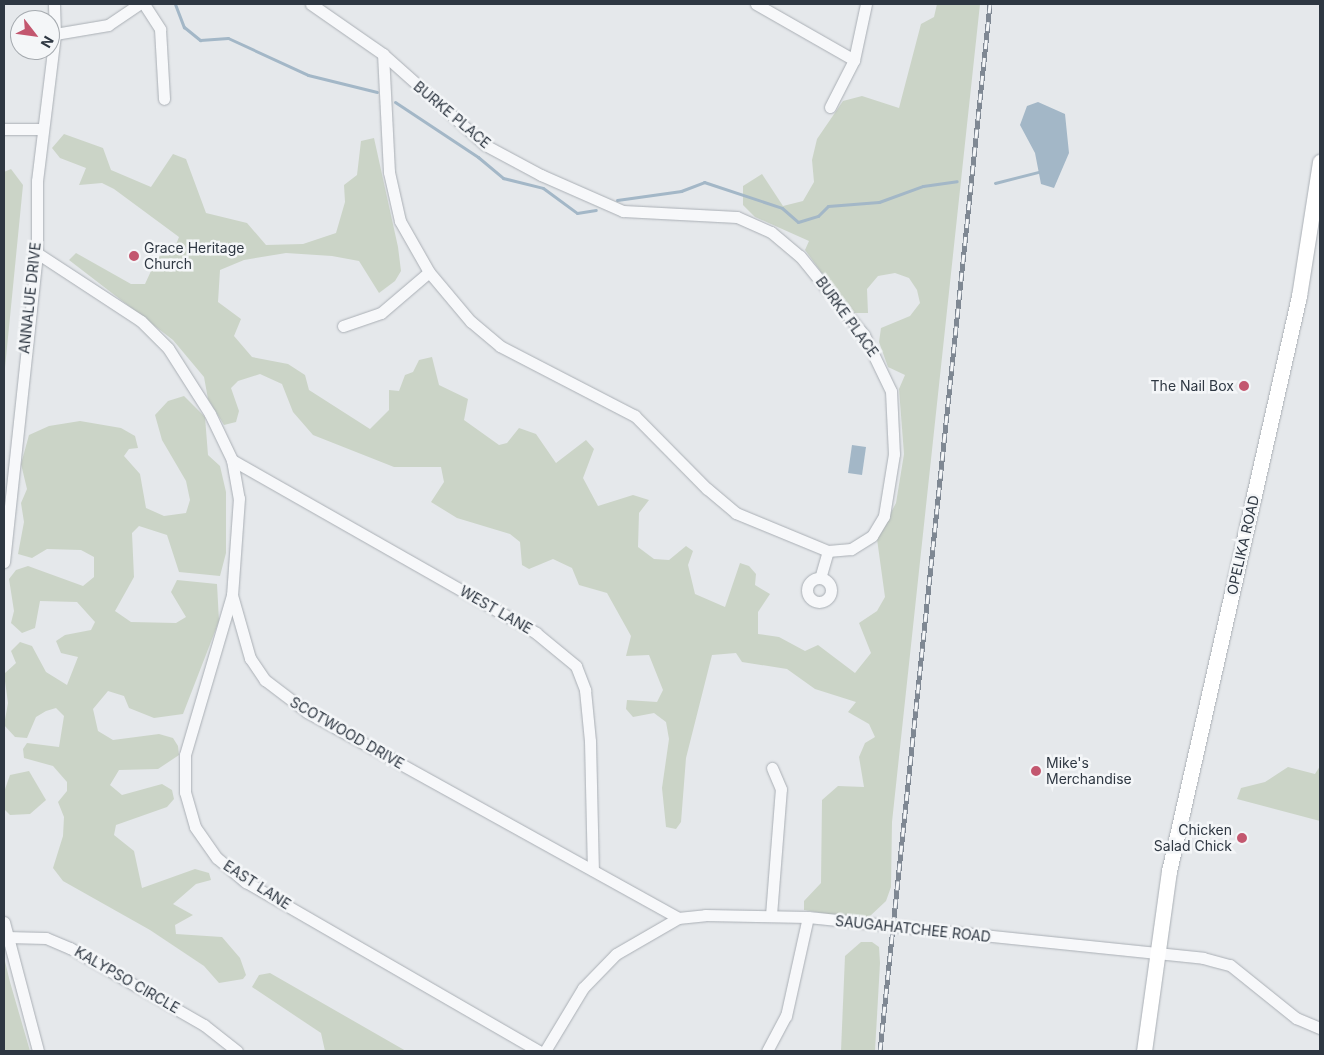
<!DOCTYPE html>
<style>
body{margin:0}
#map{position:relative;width:1324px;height:1055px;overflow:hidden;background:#e5e8eb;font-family:Inter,sans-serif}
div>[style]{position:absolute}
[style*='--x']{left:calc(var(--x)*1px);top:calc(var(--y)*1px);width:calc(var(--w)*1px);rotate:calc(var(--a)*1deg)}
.green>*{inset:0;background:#cbd4c7}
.water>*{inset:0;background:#a3b7c7}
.stream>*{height:3px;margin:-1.5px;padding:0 1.5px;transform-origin:1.5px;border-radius:1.5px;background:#a3b7c7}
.roads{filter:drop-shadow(0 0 1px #aaafb5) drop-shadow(0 0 1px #aaafb5)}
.minor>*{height:11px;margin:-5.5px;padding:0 5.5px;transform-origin:5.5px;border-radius:5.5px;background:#f7f8fa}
.minor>.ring{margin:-5.5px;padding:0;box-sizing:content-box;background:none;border:11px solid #f7f8fa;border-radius:50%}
.major>*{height:15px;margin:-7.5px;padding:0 7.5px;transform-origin:7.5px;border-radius:7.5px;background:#fff}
.rail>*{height:5px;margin-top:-2.5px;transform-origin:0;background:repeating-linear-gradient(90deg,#f4f6f8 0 9px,#7f8893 0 18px);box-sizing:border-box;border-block:1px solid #7f8893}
.dots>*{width:14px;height:14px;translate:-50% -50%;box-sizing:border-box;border:2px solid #f4f6f8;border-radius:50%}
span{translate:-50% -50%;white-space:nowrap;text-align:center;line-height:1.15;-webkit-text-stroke:5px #f4f6f8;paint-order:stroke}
.street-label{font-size:14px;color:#2e3742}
.poi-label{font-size:14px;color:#2e3742}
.left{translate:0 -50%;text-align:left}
.right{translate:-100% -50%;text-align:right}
.frame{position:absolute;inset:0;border:5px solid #2e3742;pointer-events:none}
.north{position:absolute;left:10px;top:10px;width:50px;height:50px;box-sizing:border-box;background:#f4f6f8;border:1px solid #a5aaaf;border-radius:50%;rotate:120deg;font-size:14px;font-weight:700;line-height:20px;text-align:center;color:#2e3742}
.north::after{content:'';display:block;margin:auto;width:18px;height:22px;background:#c3576f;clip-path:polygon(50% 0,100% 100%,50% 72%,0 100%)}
</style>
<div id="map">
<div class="green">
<div style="clip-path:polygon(937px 4px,980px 4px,892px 822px,891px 887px,886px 901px,869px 917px,856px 919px,804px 910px,804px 901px,821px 883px,822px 800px,838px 786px,864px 787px,859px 757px,865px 743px,875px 737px,869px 724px,848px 712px,856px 702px,815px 689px,787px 669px,742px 662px,736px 653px,712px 655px,686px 758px,681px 822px,676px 829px,666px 827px,662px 788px,669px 739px,666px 722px,654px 713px,633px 717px,626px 709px,627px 700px,657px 702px,663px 690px,649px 655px,626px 656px,631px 636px,607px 593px,579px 585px,572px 568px,553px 559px,529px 569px,522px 565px,520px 542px,510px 534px,457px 518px,431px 502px,444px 482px,441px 467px,394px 467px,313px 435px,293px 412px,282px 384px,260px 374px,238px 381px,231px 388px,239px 411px,236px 422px,224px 425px,208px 399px,204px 377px,173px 340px,69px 260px,76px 253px,131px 284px,145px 284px,157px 258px,175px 247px,179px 237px,114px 189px,102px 183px,79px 185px,86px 168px,60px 158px,52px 148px,64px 134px,103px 148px,111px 170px,151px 187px,173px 154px,186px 159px,206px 213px,247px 223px,266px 245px,303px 244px,336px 233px,345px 202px,344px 185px,357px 175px,361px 141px,374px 138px,398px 247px,401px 271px,395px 281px,379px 293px,359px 261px,332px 256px,286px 253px,244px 260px,220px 270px,218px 302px,241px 319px,234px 336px,252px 357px,288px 364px,305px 375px,309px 390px,370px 429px,389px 410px,389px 390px,399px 391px,405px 375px,413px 372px,419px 360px,432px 357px,439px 385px,468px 399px,464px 420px,499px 445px,507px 443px,519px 428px,536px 434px,556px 463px,586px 440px,594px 449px,583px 478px,598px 506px,633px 495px,649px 500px,639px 513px,638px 547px,654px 559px,669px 560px,686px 546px,693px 551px,688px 565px,695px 594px,725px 607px,740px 563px,749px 566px,756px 574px,755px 585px,770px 594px,758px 612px,758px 634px,779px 637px,805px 651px,818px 645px,855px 673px,871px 653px,859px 623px,877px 611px,885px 597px,877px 539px,896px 503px,904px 454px,899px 389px,905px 375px,888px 367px,879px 342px,881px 328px,910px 316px,920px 303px,917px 290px,909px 278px,895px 273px,878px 276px,867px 289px,868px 313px,851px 313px,805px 250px,809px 241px,755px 217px,743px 205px,743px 186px,762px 174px,783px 206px,803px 201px,814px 182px,812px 160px,817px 139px,843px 101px,862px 96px,899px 108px,921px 24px,934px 17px)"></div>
<div style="clip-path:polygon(11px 169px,23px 185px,4px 378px,4px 172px)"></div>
<div style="clip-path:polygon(184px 396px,205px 417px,208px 455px,220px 466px,226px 492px,226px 553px,220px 576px,179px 572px,167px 535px,139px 526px,132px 533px,134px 577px,115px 611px,131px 622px,176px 623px,186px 617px,171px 592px,177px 580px,217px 584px,219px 621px,183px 714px,154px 718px,129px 708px,124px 696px,108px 691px,93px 709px,98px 731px,113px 740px,159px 734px,173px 738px,178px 746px,179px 755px,158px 769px,119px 770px,110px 785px,122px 795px,162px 784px,172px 790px,174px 799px,167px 807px,116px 825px,114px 835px,134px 851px,142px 888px,195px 869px,209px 873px,211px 880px,196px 884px,173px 904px,193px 915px,175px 925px,176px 934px,222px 937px,240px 958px,246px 975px,243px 979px,219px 983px,204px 966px,150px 930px,63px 881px,53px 868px,63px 836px,64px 817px,58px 802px,67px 791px,67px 782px,53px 766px,24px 758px,23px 749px,27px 743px,59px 747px,64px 716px,56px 708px,46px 711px,36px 717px,27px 738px,15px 737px,4px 725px,8px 703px,4px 674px,16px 663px,11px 651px,20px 642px,32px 646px,46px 672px,67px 685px,78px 657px,61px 653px,56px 641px,65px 635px,91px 630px,95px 622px,77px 602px,40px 601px,35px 628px,22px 633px,11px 623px,14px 611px,9px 579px,16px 570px,28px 566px,83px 586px,94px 577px,94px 557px,81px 550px,47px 549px,32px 558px,18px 554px,24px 522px,21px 503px,27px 489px,21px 464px,29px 435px,49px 426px,80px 421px,121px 428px,135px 436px,138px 448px,129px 449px,124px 456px,140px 474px,146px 508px,164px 516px,186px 513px,190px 500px,186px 481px,162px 440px,155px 415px,168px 401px)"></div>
<div style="clip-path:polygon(1320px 766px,1320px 821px,1237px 799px,1241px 788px,1265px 782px,1288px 767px,1315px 774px)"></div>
<div style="clip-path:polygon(29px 771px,46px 800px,30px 814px,10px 815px,4px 809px,4px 792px,10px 775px)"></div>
<div style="clip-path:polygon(872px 942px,879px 947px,880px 963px,875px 1051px,841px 1051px,845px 956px,861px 942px)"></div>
<div style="clip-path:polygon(4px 957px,10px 982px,30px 1051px,4px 1051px)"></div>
<div style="clip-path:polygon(270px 973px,406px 1051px,325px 1051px,321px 1033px,252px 987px,259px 975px)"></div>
</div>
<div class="water">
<div style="clip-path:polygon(1038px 102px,1065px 114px,1069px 153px,1054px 188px,1041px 184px,1035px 153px,1020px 125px,1027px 106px)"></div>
<div style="clip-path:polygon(852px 445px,866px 447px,862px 475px,848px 473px)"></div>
</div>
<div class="stream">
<div style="--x:175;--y:4;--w:25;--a:69"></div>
<div style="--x:184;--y:27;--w:21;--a:39"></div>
<div style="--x:200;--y:40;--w:28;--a:-4"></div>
<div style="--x:228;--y:38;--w:88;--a:24.8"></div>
<div style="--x:308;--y:75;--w:71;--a:13.8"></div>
<div style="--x:395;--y:102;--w:100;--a:33.5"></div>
<div style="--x:478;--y:157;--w:33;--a:40"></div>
<div style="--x:503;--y:178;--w:41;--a:14"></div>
<div style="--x:543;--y:188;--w:42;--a:36.3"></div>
<div style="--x:577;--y:213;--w:19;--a:-9"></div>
<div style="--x:995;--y:183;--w:44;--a:-14.3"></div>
<div style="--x:617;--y:200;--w:65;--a:-8"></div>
<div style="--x:681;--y:191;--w:25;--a:-21"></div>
<div style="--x:704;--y:182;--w:82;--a:18.4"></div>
<div style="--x:782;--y:208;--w:21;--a:41"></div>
<div style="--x:798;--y:222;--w:21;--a:-17"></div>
<div style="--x:818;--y:216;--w:14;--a:-45"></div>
<div style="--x:828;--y:206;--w:51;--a:-4.5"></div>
<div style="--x:879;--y:202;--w:47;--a:-20"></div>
<div style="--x:923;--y:186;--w:34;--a:-8"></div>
</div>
<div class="roads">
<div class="minor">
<div style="--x:144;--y:4;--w:30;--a:57"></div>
<div style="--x:160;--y:29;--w:70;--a:86.7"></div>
<div style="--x:311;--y:4;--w:88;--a:34.8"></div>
<div style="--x:383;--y:54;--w:137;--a:41.7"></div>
<div style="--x:485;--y:145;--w:64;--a:28.2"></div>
<div style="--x:541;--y:175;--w:90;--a:23.7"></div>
<div style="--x:623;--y:211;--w:114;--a:3"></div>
<div style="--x:737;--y:217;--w:37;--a:24"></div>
<div style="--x:771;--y:232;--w:38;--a:40"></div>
<div style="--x:800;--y:256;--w:102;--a:51"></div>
<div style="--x:864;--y:335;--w:62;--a:64.3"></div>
<div style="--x:891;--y:391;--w:63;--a:87.3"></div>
<div style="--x:894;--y:454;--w:63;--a:99.2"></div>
<div style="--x:884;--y:516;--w:23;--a:121"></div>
<div style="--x:872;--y:536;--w:25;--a:148"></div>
<div style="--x:851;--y:549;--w:23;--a:175"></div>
<div style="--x:828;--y:551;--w:100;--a:-157.6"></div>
<div style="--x:736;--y:513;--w:38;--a:-140"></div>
<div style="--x:707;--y:489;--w:103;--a:-134.6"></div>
<div style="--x:635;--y:416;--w:152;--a:-152.6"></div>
<div style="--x:500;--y:346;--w:38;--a:-140"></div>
<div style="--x:471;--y:322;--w:65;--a:-130"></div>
<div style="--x:429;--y:272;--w:59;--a:-119.6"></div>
<div style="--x:400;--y:221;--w:50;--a:-102.7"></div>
<div style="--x:389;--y:172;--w:118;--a:-92.9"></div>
<div style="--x:756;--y:4;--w:113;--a:29.7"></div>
<div style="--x:55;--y:34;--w:54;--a:-9.6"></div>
<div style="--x:108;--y:25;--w:37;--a:-34"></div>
<div style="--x:830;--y:107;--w:53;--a:-62.9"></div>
<div style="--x:854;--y:60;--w:57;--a:-77.9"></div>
<div style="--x:4;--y:129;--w:39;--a:0"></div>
<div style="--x:37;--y:253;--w:124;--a:33.2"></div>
<div style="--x:141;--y:321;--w:38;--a:45"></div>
<div style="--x:168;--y:348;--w:78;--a:57.5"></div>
<div style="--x:210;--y:414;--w:51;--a:64.4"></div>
<div style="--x:232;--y:460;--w:39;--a:80"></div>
<div style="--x:239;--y:498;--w:97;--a:94.1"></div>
<div style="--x:232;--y:595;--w:66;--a:74.1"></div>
<div style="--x:250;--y:658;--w:27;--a:56"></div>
<div style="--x:265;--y:680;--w:53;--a:37.3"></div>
<div style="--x:307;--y:712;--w:424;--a:29"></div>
<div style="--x:343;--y:326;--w:40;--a:-18.9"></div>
<div style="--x:381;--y:313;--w:63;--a:-40.5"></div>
<div style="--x:232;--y:460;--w:350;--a:29.6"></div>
<div style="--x:536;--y:633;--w:52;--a:39.5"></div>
<div style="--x:576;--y:666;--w:26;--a:69"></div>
<div style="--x:585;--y:690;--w:51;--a:84.4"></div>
<div style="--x:590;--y:741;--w:129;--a:88.7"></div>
<div style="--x:4;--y:562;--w:311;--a:-83.9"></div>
<div style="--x:37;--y:253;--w:72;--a:-90"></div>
<div style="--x:37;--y:181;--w:148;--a:-83"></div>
<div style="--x:55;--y:34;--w:30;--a:-92"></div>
<div style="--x:821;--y:575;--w:25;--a:-74"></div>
<div class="ring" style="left:807px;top:578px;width:13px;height:13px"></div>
<div style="--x:232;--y:595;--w:167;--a:106.4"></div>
<div style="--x:185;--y:755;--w:37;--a:90"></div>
<div style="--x:185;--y:792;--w:36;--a:74"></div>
<div style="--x:195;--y:827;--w:38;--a:55"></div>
<div style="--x:217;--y:858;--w:38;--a:40"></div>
<div style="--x:246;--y:882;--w:338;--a:30"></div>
<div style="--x:771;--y:915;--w:126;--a:-85.5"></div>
<div style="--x:781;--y:789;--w:23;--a:-113"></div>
<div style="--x:4;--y:922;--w:133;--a:75.2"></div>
<div style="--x:6;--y:937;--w:40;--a:1.4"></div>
<div style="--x:46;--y:938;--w:26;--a:23"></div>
<div style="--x:70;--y:948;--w:155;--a:29.9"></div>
<div style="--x:204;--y:1025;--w:42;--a:38.2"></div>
<div style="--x:545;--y:1051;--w:74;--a:-58.9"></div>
<div style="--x:583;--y:988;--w:47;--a:-45.9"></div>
<div style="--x:616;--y:954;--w:72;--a:-30.1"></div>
<div style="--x:678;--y:918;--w:27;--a:-6"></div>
<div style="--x:705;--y:915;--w:103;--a:1.1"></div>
<div style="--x:808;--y:917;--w:397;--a:5.9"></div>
<div style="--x:1203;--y:958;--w:28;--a:15"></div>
<div style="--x:1230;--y:965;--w:85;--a:38.8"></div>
<div style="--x:1296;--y:1018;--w:26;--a:23"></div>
<div style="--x:767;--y:1051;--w:40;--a:-62"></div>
<div style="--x:786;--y:1016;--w:101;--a:-77.5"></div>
</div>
<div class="major">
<div style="--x:1144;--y:1051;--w:182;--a:-82.1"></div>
<div style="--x:1169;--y:871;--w:590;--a:-77.26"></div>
<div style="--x:1299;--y:296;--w:136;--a:-81.1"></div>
</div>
</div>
<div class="rail">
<div style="--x:880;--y:1051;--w:1053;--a:-84"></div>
</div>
<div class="dots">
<div style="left:134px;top:256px;background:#c3576f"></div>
<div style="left:1244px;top:386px;background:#c3576f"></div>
<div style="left:1036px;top:771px;background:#c3576f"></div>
<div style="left:1242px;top:838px;background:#c3576f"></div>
</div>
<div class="street-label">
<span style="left:452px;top:115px;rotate:40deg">BURKE PLACE</span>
<span style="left:30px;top:298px;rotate:-84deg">ANNALUE DRIVE</span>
<span style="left:847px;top:317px;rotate:54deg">BURKE PLACE</span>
<span style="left:1243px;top:545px;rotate:-77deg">OPELIKA ROAD</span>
<span style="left:496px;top:610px;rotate:30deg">WEST LANE</span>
<span style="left:347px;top:733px;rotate:30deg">SCOTWOOD DRIVE</span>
<span style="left:257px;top:885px;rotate:33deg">EAST LANE</span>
<span style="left:913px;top:929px;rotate:6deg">SAUGAHATCHEE ROAD</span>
<span style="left:127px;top:980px;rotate:30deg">KALYPSO CIRCLE</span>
</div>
<div class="poi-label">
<span class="left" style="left:144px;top:256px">Grace Heritage<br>Church</span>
<span class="right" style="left:1234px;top:386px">The Nail Box</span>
<span class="left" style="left:1046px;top:771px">Mike's<br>Merchandise</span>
<span class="right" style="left:1232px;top:838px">Chicken<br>Salad Chick</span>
</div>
<div class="frame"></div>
<div class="north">N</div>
</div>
